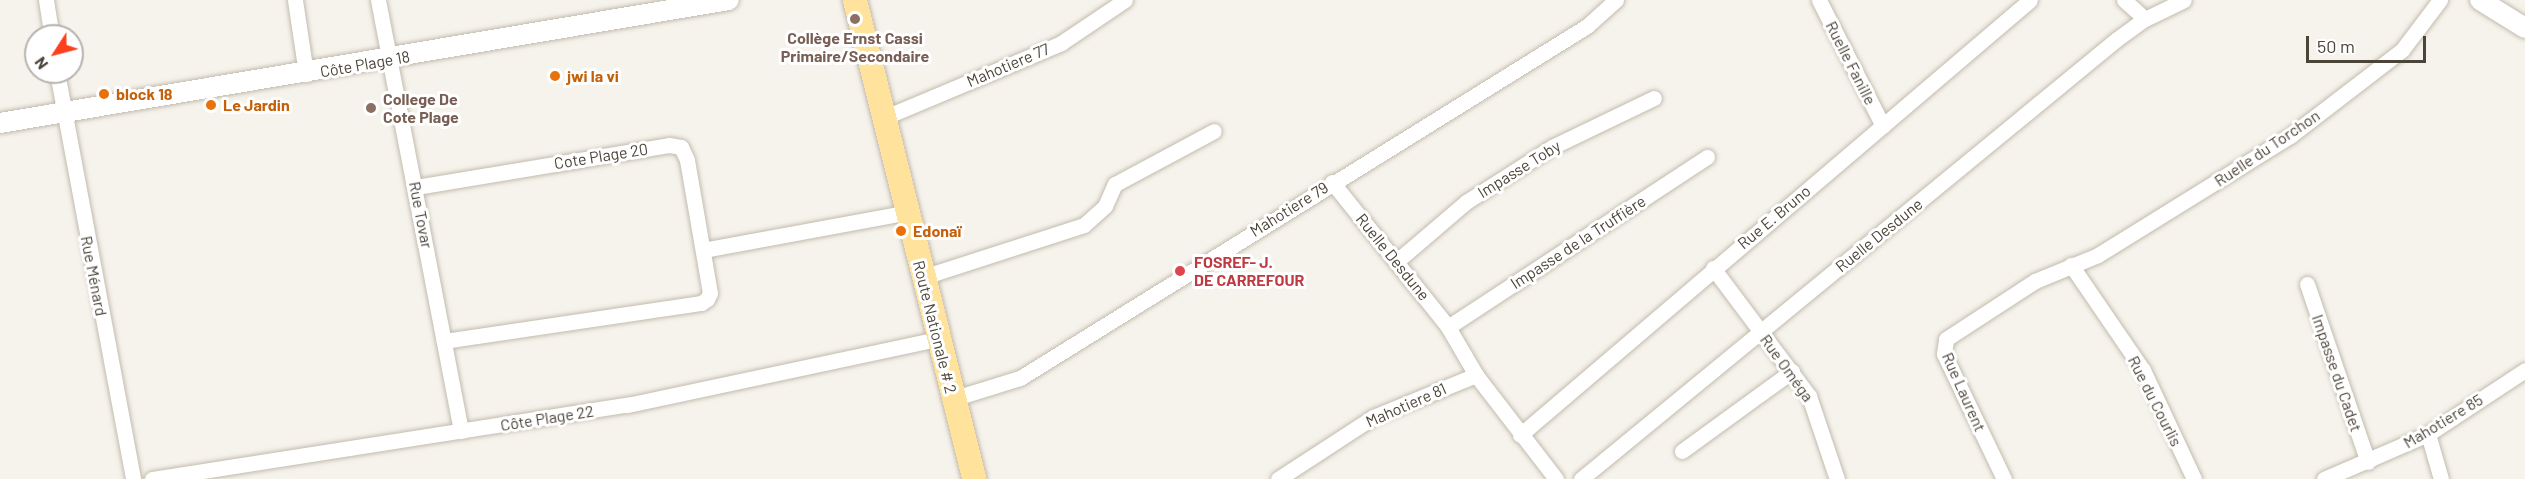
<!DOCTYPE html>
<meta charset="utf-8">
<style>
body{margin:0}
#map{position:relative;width:2525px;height:479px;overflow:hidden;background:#f6f3ec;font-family:Barlow,sans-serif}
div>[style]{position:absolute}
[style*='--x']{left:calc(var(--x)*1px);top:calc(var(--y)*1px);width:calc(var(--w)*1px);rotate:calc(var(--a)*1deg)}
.roads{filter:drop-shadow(0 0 2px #c2bbae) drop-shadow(0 0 2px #c2bbae)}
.minor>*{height:15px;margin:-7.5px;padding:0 7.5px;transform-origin:7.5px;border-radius:7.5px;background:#fff}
.tertiary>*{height:20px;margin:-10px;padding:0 10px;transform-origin:10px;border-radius:10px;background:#fff}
.primary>*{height:24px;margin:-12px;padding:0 12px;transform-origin:12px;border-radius:12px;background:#ffe39c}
.dots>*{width:16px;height:16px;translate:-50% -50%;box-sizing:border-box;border:3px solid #fff;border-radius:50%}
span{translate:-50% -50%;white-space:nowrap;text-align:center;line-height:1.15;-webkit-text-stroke:6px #fff;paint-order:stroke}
.education-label{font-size:16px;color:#785e54;font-weight:700}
.left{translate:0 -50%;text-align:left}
.street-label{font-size:16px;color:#4b4439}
.food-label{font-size:16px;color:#c56008;font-weight:700}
.health-label{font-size:16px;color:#be3a42;font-weight:700}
.north{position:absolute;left:24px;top:24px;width:60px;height:60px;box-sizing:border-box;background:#fff;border:2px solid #b7b4b0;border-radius:50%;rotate:234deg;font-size:16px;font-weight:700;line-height:24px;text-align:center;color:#4b4439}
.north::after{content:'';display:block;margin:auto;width:21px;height:27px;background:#fc3f1d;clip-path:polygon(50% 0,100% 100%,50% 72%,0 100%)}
.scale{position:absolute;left:2306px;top:36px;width:120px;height:27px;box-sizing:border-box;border:3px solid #4b4439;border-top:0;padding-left:8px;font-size:18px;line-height:21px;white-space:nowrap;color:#4b4439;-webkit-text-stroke:4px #fff;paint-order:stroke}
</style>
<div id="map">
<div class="roads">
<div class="minor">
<div style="--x:46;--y:0;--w:36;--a:81"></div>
<div style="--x:295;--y:0;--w:75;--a:81.5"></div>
<div style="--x:378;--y:0;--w:439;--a:79.1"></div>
<div style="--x:1819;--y:0;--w:141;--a:63.1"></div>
<div style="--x:2124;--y:0;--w:28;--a:42"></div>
<div style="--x:57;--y:72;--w:414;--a:79.4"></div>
<div style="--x:883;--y:118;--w:193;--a:-22.8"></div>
<div style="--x:1061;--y:43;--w:77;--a:-33.9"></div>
<div style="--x:1332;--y:182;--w:186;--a:51.3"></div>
<div style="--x:1448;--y:327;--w:56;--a:59.7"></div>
<div style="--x:1476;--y:375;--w:131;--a:52.4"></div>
<div style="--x:416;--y:187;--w:256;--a:-9.4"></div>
<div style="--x:669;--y:145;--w:12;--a:9"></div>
<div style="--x:681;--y:147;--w:14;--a:65"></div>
<div style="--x:687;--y:160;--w:135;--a:80.2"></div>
<div style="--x:710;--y:293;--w:7;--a:117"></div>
<div style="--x:707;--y:299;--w:7;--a:146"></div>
<div style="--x:701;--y:303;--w:260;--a:171.6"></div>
<div style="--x:703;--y:250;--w:205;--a:-10.4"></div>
<div style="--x:1397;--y:261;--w:91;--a:-40.5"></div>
<div style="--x:1466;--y:202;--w:102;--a:-32.6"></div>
<div style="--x:1552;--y:147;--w:113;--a:-25.7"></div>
<div style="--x:2071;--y:265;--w:127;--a:55.6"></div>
<div style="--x:2143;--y:370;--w:120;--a:64.9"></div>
<div style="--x:1713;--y:268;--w:160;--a:53.1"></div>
<div style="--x:1809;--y:396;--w:88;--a:71.4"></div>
<div style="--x:923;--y:277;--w:169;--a:-17.9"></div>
<div style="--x:1084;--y:225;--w:28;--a:-42"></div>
<div style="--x:1105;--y:206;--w:24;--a:-66"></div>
<div style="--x:1115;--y:184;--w:112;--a:-28.2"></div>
<div style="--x:2307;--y:284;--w:188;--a:71.1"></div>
<div style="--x:1448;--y:327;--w:310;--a:-33.3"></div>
<div style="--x:952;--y:399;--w:71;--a:-17.2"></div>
<div style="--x:1020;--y:378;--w:667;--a:-31.83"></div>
<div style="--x:1587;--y:26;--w:39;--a:-42"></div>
<div style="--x:2428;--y:434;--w:47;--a:73.9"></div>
<div style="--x:1520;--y:435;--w:670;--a:-40.46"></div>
<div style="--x:1682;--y:451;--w:136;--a:-36"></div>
<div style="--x:152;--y:479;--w:481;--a:-8.9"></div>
<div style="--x:627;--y:405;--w:317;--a:-12"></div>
<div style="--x:1278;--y:479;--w:113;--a:-33.1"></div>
<div style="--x:1373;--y:417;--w:111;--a:-22.2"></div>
<div style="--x:1581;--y:479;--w:693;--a:-39.38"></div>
<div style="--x:2117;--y:39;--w:34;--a:-36"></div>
<div style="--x:2145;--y:19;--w:43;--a:-26"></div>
<div style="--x:2004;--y:479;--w:139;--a:-115.6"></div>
<div style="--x:1944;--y:354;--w:15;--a:-82"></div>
<div style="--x:1946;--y:339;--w:106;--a:-33.1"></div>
<div style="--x:2035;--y:281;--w:68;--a:-22.4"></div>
<div style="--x:2098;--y:255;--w:226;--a:-31.8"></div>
<div style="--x:2290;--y:136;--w:141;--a:-37.5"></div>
<div style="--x:2402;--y:50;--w:63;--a:-52.8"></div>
<div style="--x:2324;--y:479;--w:113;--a:-23.4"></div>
<div style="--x:2428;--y:434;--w:116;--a:-33.4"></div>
</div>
<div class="tertiary">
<div style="--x:2480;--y:0;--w:53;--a:31.9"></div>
<div style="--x:0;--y:123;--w:739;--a:-9.58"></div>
</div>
<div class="primary">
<div style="--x:855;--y:0;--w:494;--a:76"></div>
</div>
</div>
<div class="dots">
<div style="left:855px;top:19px;background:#8d6e63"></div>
<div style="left:555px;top:76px;background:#e8710a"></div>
<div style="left:104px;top:94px;background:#e8710a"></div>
<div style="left:211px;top:105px;background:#e8710a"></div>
<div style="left:371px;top:108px;background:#8d6e63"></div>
<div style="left:901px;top:231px;background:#e8710a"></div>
<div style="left:1180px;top:271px;background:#e0444e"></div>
</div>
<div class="education-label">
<span style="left:855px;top:47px">Collège Ernst Cassi<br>Primaire/Secondaire</span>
<span class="left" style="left:383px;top:108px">College De<br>Cote Plage</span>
</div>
<div class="street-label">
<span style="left:1851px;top:63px;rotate:63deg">Ruelle Fanille</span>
<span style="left:365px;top:64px;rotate:-10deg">Côte Plage 18</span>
<span style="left:1008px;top:65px;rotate:-23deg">Mahotiere 77</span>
<span style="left:2267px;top:148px;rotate:-34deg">Ruelle du Torchon</span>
<span style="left:601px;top:156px;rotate:-9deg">Cote Plage 20</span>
<span style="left:1519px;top:169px;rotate:-32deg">Impasse Toby</span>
<span style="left:1289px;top:209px;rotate:-32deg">Mahotiere 79</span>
<span style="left:421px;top:215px;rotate:79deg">Rue Tovar</span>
<span style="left:1774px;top:217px;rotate:-40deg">Rue E. Bruno</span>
<span style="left:1879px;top:235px;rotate:-39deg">Ruelle Desdune</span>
<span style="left:1578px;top:242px;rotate:-33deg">Impasse de la Truffière</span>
<span style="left:1393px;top:257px;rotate:51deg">Ruelle Desdune</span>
<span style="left:94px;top:276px;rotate:79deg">Rue Ménard</span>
<span style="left:935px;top:327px;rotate:76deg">Route Nationale # 2</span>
<span style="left:1787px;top:368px;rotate:54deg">Rue Oméga</span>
<span style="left:2337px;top:373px;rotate:71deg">Impasse du Cadet</span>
<span style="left:1964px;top:392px;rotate:66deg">Rue Laurent</span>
<span style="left:2155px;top:401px;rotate:63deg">Rue du Courlis</span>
<span style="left:1406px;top:405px;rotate:-24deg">Mahotiere 81</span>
<span style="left:547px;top:418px;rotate:-9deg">Côte Plage 22</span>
<span style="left:2443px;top:421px;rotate:-31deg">Mahotiere 85</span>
</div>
<div class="food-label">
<span class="left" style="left:567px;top:76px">jwi la vi</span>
<span class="left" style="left:116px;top:94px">block 18</span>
<span class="left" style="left:223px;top:105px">Le Jardin</span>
<span class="left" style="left:913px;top:231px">Edonaï</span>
</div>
<div class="health-label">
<span class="left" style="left:1194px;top:271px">FOSREF- J.<br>DE CARREFOUR</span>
</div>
<div class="north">N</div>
<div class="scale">50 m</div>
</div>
